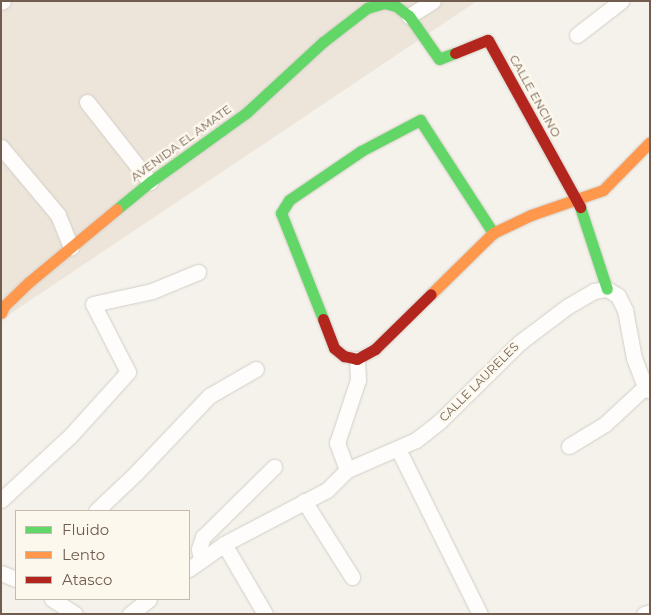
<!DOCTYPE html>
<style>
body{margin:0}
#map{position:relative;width:651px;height:615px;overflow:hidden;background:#f5f2eb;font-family:Montserrat,sans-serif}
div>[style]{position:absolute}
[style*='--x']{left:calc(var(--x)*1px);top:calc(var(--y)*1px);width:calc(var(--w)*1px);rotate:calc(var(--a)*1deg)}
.residential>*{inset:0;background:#ede5da}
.roads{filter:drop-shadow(0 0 1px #d2cec7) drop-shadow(0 0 1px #d2cec7)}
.street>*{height:15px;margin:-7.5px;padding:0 7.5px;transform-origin:7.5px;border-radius:7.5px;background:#fefdfc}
.fast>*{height:11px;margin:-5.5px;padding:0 5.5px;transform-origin:5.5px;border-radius:5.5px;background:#63d668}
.slow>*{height:11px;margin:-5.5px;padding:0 5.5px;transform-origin:5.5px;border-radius:5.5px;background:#ff974d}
.jam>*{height:11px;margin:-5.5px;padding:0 5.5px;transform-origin:5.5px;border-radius:5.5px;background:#b3261e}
span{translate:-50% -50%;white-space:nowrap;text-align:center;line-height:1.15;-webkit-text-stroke:4.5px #fdf8ed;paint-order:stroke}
.street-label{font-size:12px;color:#705d4f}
.frame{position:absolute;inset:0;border:2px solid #705d4f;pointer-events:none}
.legend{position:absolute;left:15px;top:510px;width:175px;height:90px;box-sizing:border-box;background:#fdf8ed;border:1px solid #c5baae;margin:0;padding:6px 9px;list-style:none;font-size:15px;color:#705d4f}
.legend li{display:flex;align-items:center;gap:10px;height:25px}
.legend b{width:25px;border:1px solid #c5baae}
</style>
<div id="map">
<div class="residential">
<div style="clip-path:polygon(1px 1px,477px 1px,1px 320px)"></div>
</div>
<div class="roads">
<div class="street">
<div style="--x:1;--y:2;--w:2;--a:-27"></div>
<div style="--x:409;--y:16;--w:28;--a:-32"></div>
<div style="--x:577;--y:35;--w:56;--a:-37.7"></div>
<div style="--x:87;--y:102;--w:102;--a:51.8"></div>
<div style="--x:1;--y:147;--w:89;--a:50"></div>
<div style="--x:58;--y:215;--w:35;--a:68"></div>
<div style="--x:569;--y:446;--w:42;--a:-31.4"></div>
<div style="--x:605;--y:424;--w:54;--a:-42.8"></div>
<div style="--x:398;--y:449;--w:184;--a:63.6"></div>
<div style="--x:347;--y:470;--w:29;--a:-110"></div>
<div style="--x:337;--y:443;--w:66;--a:-71.6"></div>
<div style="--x:358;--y:380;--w:21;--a:-93"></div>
<div style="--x:1;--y:500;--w:96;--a:-42.9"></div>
<div style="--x:71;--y:435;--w:85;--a:-47.9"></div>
<div style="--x:128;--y:372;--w:76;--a:-117.2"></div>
<div style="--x:93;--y:304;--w:60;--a:-12.4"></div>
<div style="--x:152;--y:291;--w:50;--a:-22.4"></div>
<div style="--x:304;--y:501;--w:90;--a:57.7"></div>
<div style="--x:96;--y:511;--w:55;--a:-43.5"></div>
<div style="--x:136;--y:473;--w:106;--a:-46.5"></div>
<div style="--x:209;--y:396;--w:54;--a:-29.9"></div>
<div style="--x:224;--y:544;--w:81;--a:59.6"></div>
<div style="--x:201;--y:560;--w:11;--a:-100"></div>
<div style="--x:199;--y:549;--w:13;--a:-72"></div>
<div style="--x:203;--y:537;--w:100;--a:-44.6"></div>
<div style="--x:189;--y:569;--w:43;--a:-35.5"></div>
<div style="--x:224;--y:544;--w:116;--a:-27.7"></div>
<div style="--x:327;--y:490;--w:28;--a:-45"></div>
<div style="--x:347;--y:470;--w:75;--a:-23.5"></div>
<div style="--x:416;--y:440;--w:29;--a:-38"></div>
<div style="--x:439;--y:422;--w:112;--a:-44.6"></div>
<div style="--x:519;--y:343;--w:61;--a:-37.1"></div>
<div style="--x:568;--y:306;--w:30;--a:-30"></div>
<div style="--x:594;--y:291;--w:13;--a:-9"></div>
<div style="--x:607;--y:289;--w:13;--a:32"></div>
<div style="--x:618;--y:296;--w:16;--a:63"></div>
<div style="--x:625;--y:310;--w:49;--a:79.4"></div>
<div style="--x:634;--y:358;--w:31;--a:69"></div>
<div style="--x:645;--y:387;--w:6;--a:39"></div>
<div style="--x:1;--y:573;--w:16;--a:22"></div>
<div style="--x:52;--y:599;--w:27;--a:33"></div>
<div style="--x:130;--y:614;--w:24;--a:-38"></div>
<div style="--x:644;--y:614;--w:6;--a:-18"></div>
</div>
<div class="fast">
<div style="--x:580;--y:207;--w:86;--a:71.8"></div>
<div style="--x:117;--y:209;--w:43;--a:-39.3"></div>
<div style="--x:150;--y:182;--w:118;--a:-35.7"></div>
<div style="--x:246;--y:113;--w:105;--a:-42.7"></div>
<div style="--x:323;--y:42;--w:56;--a:-37.7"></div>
<div style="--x:367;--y:8;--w:18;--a:-16"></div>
<div style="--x:384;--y:3;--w:12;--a:14"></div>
<div style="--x:396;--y:6;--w:16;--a:38"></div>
<div style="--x:409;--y:16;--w:52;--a:55.1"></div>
<div style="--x:439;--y:59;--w:17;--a:-21"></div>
<div style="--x:323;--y:319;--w:114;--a:-111.6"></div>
<div style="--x:281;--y:213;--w:15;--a:-58"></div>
<div style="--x:289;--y:200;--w:87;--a:-34.2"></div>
<div style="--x:361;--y:151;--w:67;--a:-27.7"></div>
<div style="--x:420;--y:120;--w:135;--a:57.1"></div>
</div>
<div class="slow">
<div style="--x:431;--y:294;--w:87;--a:-44.5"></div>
<div style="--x:493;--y:233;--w:42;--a:-25.3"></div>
<div style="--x:531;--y:215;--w:76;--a:-19.1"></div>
<div style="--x:603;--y:190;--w:67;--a:-45.6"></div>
<div style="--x:1;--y:313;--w:8;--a:-67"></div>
<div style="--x:4;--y:306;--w:35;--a:-44"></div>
<div style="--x:29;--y:282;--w:114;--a:-39.7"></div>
</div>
<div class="jam">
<div style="--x:455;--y:53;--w:35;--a:-22"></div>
<div style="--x:488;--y:40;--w:191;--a:61.1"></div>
<div style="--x:323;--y:319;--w:31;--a:69"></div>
<div style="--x:334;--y:348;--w:13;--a:39"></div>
<div style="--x:344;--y:356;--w:13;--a:13"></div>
<div style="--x:357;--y:359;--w:21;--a:-29"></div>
<div style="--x:375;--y:349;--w:78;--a:-44.5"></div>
</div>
</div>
<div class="street-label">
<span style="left:535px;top:96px;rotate:61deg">CALLE ENCINO</span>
<span style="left:181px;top:143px;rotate:-36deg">AVENIDA EL AMATE</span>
<span style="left:479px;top:382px;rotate:-45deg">CALLE LAURELES</span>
</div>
<div class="frame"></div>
<ul class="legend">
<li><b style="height:6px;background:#63d668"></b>Fluido</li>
<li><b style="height:6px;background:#ff974d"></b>Lento</li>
<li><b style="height:6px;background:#b3261e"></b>Atasco</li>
</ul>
</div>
